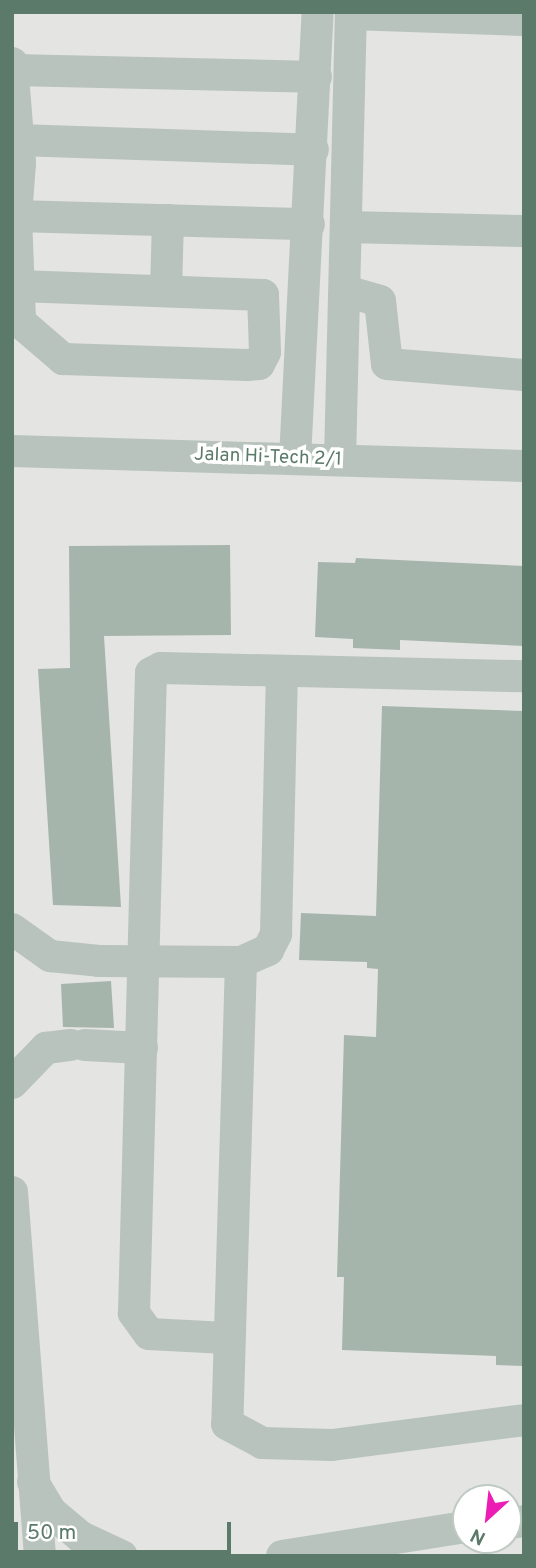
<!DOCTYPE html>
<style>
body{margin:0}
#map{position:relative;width:536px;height:1568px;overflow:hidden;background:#f7f3f3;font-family:Overpass,sans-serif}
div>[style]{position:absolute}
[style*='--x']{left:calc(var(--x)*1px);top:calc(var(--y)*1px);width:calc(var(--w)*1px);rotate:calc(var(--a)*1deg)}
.built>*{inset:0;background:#e4e4e2}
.building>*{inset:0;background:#a6b5ac}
.minor>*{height:32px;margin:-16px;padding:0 16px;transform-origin:16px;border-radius:16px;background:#b8c3bd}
span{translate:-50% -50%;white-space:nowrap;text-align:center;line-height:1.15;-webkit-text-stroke:7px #fff;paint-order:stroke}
.street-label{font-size:19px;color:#5c7a6a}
.frame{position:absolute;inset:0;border:14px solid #5c7a6a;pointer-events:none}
.north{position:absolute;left:452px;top:1484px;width:70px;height:70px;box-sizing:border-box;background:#fff;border:2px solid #becac3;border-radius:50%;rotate:207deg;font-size:19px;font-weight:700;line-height:28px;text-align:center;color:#5c7a6a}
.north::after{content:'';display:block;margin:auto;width:24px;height:32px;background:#ec1db4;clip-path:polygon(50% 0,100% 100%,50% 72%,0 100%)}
.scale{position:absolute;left:14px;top:1522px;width:217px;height:32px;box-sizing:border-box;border:4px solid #5c7a6a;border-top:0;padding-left:9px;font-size:21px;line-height:24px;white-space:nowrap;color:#5c7a6a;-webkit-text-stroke:5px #fff;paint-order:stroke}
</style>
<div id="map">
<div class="built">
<div style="clip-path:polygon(evenodd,12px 12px,524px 12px,524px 1556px,12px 1556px,12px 12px,466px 1498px,508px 1498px,508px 1540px,466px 1540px,466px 1498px)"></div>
</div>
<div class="building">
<div style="clip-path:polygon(230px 545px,231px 635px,104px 636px,121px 907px,53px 905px,38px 669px,70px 668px,69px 546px)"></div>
<div style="clip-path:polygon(356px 558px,524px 566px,524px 646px,400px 640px,400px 650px,353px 648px,353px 639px,315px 637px,318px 562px,355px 563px)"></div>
<div style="clip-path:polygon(382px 706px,524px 711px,524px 1366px,496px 1365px,496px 1356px,342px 1350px,344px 1277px,337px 1277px,344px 1035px,376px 1037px,378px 969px,367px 968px,367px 962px,299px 960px,301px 913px,376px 916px)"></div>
<div style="clip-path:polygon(111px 981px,114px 1028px,63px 1027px,61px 984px)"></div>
</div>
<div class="minor">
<div style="--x:351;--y:14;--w:173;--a:2"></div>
<div style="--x:12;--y:63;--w:100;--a:85.4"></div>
<div style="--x:20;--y:163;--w:53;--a:94.3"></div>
<div style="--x:16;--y:216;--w:106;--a:87.8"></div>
<div style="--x:20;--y:322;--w:57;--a:40.7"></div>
<div style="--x:63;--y:359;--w:184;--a:1.9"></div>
<div style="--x:247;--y:365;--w:12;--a:-5"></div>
<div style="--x:259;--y:364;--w:13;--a:-63"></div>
<div style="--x:265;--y:352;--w:57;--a:-92"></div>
<div style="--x:263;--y:295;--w:244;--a:-177.9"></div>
<div style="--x:13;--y:70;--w:303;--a:1.3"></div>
<div style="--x:18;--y:140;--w:295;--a:1.9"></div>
<div style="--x:16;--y:216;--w:293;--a:1.6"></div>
<div style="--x:346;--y:227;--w:178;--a:1.3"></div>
<div style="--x:166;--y:291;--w:71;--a:-88.4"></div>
<div style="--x:349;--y:292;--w:32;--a:16"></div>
<div style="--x:380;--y:301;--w:63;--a:83.7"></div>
<div style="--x:387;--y:364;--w:137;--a:4.6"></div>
<div style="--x:12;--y:451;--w:512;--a:1.68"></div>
<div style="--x:295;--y:459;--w:448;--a:-87.1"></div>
<div style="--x:340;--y:460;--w:448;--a:-88.6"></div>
<div style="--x:12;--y:929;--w:47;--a:35.4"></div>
<div style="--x:50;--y:956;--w:49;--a:5.8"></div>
<div style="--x:99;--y:961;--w:142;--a:0.4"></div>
<div style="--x:241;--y:962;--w:30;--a:-24"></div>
<div style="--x:268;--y:950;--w:18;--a:-63"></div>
<div style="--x:276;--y:934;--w:260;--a:-88.7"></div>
<div style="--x:241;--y:962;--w:462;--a:91.7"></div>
<div style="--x:227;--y:1424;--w:40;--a:28"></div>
<div style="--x:262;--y:1443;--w:70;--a:1.6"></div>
<div style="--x:332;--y:1445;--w:194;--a:-7.4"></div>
<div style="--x:85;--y:1045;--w:57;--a:3"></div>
<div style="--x:12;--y:1083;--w:49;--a:-45.8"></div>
<div style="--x:46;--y:1048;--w:25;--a:-7"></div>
<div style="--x:12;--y:1192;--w:365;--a:85.6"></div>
<div style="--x:226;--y:1338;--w:77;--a:-177"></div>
<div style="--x:149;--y:1334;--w:26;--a:-126"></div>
<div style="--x:134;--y:1313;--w:640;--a:-88.48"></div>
<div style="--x:151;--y:673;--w:11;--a:-27"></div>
<div style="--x:161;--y:668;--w:363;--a:1.3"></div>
<div style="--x:33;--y:1482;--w:35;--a:59"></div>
<div style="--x:51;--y:1512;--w:39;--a:40"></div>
<div style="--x:81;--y:1537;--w:45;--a:24.9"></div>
<div style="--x:508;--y:1523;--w:16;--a:-7"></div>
<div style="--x:282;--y:1556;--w:186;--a:-9"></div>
</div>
<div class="street-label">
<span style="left:268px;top:458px;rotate:2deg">Jalan Hi-Tech 2/1</span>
</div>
<div class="frame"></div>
<div class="north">N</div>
<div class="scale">50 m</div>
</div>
